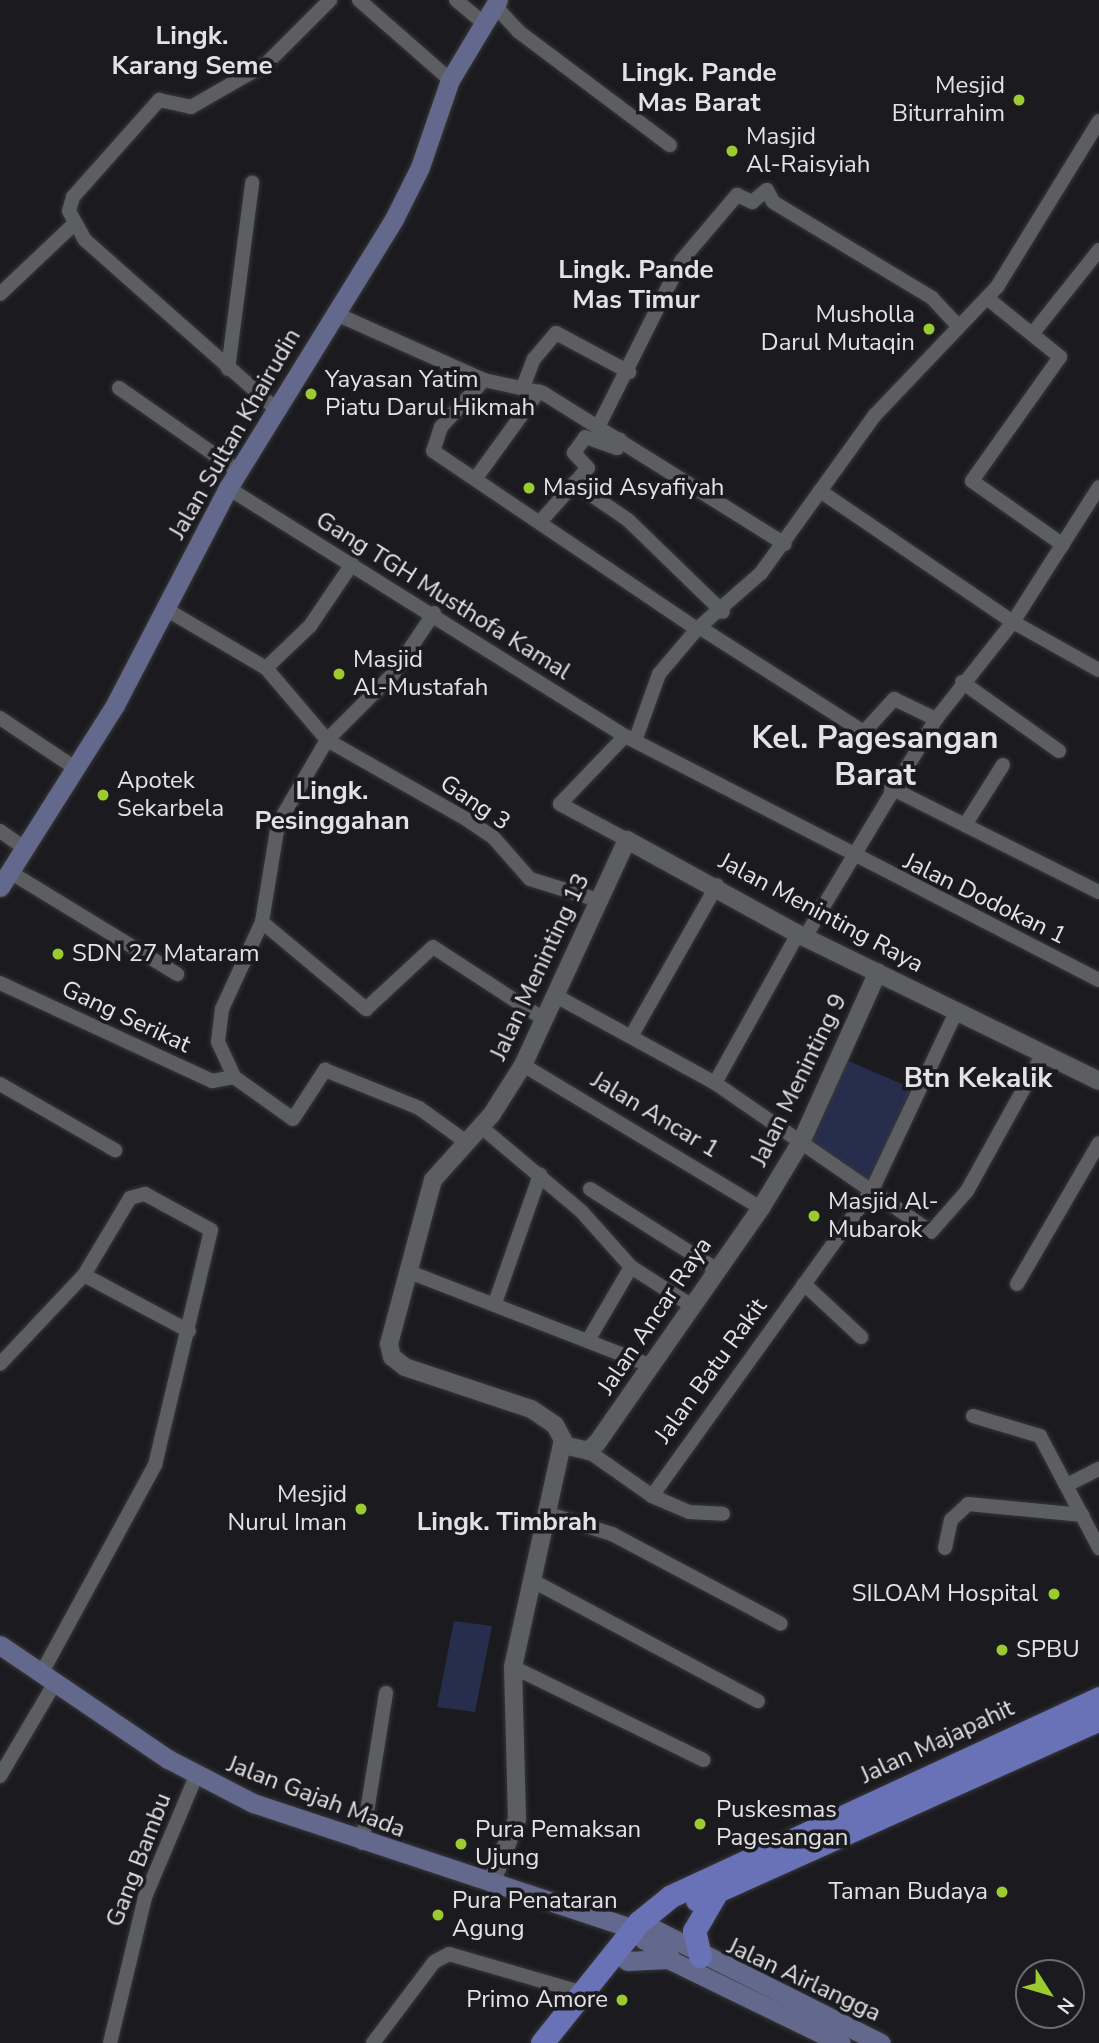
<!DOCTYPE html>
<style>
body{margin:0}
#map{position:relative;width:1099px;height:2043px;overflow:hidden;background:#1b1b1f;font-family:"Nunito Sans",sans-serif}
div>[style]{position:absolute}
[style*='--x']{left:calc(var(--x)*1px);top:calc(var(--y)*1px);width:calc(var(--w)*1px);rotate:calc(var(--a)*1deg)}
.green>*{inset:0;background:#272d4d}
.roads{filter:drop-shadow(0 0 2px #37373a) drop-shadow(0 0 2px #37373a)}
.minor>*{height:14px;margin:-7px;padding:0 7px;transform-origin:7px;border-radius:7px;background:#5d5e62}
.tertiary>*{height:18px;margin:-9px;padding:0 9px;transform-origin:9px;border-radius:9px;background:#5d5e62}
.secondary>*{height:19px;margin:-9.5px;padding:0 9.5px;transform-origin:9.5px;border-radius:9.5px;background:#63688d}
.primary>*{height:23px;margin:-11.5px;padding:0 11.5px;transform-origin:11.5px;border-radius:11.5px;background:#6972b7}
.dots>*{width:19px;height:19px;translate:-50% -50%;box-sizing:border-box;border:4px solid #1b1b1f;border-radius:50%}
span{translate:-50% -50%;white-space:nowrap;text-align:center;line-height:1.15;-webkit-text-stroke:7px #1b1b1f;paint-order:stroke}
.poi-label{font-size:24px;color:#e3e3e6}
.right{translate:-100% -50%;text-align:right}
.left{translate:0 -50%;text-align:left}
.street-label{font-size:24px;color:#e3e3e6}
.neighbourhood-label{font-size:26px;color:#e3e3e6;font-weight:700}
.quarter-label{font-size:28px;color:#e3e3e6;font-weight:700}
.district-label{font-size:32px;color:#e3e3e6;font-weight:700}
.north{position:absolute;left:1015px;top:1959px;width:70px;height:70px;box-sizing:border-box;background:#1b1b1f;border:2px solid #6b6b6f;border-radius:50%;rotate:127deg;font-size:19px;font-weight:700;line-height:28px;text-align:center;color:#e3e3e6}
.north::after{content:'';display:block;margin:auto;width:24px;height:32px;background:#9cca31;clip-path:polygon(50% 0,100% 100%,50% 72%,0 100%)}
</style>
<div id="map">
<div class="green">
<div style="clip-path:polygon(844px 1059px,911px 1088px,871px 1182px,808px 1142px)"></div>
<div style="clip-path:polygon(454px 1621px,492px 1626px,475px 1712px,437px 1707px)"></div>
</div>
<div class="roads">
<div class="minor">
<div style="--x:359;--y:0;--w:121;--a:41.3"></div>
<div style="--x:456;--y:0;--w:35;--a:40"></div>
<div style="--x:495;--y:6;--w:34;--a:47"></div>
<div style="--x:518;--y:31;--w:190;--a:36.9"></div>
<div style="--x:0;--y:294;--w:100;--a:-43.4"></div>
<div style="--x:987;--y:298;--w:94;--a:38.9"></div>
<div style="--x:1060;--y:357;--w:152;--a:125.4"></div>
<div style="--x:972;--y:481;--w:111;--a:35.1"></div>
<div style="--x:334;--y:313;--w:164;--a:24.1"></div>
<div style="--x:484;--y:380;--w:60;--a:12.4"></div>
<div style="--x:543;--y:393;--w:285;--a:32"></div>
<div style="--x:1033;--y:333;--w:106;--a:-51.5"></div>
<div style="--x:228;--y:369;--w:188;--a:-82.6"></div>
<div style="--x:484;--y:380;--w:64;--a:132.5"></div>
<div style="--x:441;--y:427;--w:25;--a:108"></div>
<div style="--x:433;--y:451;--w:318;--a:34"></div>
<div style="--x:523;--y:387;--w:30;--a:-69"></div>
<div style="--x:534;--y:359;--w:34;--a:-50"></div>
<div style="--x:556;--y:333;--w:83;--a:28.1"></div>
<div style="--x:119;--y:388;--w:145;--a:34.9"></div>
<div style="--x:276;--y:409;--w:255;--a:-138.5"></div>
<div style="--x:85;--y:240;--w:33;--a:-119"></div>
<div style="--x:69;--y:211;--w:15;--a:-74"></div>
<div style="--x:73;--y:197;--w:130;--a:-48.4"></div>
<div style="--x:159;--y:100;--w:33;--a:12"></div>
<div style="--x:191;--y:107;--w:86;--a:-29.8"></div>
<div style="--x:266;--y:64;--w:91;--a:-45"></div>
<div style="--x:599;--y:425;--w:183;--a:-63.4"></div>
<div style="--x:681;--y:261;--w:87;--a:-49.7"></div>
<div style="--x:737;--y:195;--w:17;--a:25"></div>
<div style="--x:752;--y:202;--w:19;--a:-39"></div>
<div style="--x:767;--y:190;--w:13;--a:63"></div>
<div style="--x:773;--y:202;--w:186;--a:31.1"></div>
<div style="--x:932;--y:298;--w:38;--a:47"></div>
<div style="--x:476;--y:478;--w:107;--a:-54.1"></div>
<div style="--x:574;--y:483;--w:65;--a:34.4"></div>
<div style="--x:628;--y:520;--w:132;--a:44.1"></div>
<div style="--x:228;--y:488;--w:468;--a:32"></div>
<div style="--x:625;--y:736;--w:533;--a:27.24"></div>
<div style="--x:820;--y:491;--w:233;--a:34.2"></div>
<div style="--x:1013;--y:622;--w:98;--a:29.2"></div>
<div style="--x:540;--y:522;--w:72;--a:-48.4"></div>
<div style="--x:588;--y:468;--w:21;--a:-133"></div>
<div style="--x:574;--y:453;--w:19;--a:-55"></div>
<div style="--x:585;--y:437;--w:34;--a:19"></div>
<div style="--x:617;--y:448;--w:9;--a:-72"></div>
<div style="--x:164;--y:608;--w:118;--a:30.5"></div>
<div style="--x:266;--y:668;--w:94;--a:49.7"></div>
<div style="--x:327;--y:740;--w:160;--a:29.6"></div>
<div style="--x:466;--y:819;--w:32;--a:34"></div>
<div style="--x:493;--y:837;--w:56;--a:48.6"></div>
<div style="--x:530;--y:879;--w:71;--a:17.2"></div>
<div style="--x:434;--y:613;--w:73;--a:123.9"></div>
<div style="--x:393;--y:674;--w:93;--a:135"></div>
<div style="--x:327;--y:740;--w:97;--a:120.3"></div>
<div style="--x:278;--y:824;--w:99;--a:99.3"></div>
<div style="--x:262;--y:922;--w:96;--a:114.7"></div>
<div style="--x:222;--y:1009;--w:33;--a:97"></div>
<div style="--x:218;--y:1042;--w:38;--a:65"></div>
<div style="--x:234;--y:1077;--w:72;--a:35.4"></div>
<div style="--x:293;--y:1119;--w:59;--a:-56.9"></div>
<div style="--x:325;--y:1070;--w:101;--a:22"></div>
<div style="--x:419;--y:1108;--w:57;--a:35.7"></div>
<div style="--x:699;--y:627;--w:196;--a:32.5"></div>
<div style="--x:864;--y:732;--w:45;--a:-47.7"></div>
<div style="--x:894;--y:699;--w:47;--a:25.5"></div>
<div style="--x:266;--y:668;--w:61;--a:-43.7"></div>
<div style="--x:310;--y:626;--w:75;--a:-55.9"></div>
<div style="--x:962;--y:682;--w:119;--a:35.4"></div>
<div style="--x:0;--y:718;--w:90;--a:33.7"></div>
<div style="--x:625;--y:736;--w:94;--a:133.7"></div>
<div style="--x:560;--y:804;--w:76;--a:28.2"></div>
<div style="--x:635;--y:741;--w:71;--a:-70.3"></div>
<div style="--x:659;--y:674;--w:59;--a:-49.8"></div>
<div style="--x:697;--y:629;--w:85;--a:-41.2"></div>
<div style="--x:761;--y:573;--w:195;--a:-54.2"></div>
<div style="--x:875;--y:415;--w:177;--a:-46.4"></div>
<div style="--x:997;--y:287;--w:195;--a:-58.4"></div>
<div style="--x:891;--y:788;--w:233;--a:26.6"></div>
<div style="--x:965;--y:825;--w:71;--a:-57.7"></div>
<div style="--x:0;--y:831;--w:29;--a:35"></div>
<div style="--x:10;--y:872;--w:196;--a:31.4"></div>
<div style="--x:262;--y:922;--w:136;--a:39.9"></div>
<div style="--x:366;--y:1009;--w:91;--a:-42.8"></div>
<div style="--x:433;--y:947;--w:134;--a:33.1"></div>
<div style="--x:805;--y:937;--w:254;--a:-59"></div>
<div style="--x:936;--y:719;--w:124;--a:-51.6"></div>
<div style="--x:1013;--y:622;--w:160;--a:-57.5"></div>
<div style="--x:0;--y:983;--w:234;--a:24.8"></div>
<div style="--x:212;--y:1081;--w:22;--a:-10"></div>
<div style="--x:556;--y:996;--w:181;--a:28.7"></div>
<div style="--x:715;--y:1083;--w:262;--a:34.6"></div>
<div style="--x:931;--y:1232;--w:55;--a:-48.7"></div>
<div style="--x:967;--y:1191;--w:157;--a:-61"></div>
<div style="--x:633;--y:1033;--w:170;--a:-60.4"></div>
<div style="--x:523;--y:1065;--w:278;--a:31"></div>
<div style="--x:715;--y:1083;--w:171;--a:-60.9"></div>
<div style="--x:0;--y:1084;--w:133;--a:29.9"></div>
<div style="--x:480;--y:1126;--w:133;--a:40.1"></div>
<div style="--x:582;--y:1212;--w:74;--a:48.3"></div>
<div style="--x:631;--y:1267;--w:69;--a:32.5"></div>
<div style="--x:590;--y:1189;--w:149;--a:32.4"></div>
<div style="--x:412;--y:1273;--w:257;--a:21.2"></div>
<div style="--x:84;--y:1275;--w:119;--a:28.1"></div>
<div style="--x:804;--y:1284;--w:78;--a:42.9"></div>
<div style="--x:1017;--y:1284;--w:163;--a:-59.8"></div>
<div style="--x:496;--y:1300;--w:133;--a:-70.6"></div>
<div style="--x:590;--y:1337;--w:81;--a:-59.6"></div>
<div style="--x:0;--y:1364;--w:122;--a:-46.7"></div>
<div style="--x:84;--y:1275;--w:90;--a:-59.1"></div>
<div style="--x:130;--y:1198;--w:16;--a:-15"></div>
<div style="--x:145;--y:1194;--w:75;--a:28.6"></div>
<div style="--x:211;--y:1230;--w:242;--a:103.4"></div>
<div style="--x:155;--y:1465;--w:236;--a:118.6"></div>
<div style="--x:973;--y:1416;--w:70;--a:16.6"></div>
<div style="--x:1040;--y:1436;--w:127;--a:62.2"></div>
<div style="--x:588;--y:1451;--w:78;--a:35.1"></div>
<div style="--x:652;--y:1496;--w:377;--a:-54.3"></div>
<div style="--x:872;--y:1190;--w:199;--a:-64.7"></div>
<div style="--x:1067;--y:1485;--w:36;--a:-27"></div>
<div style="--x:652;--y:1496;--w:40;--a:23.4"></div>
<div style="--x:689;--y:1512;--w:34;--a:3"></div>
<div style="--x:549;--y:1514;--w:66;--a:17.6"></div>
<div style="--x:612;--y:1534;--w:191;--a:28"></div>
<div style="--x:945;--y:1548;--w:29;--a:-78"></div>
<div style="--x:951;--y:1520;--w:23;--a:-43"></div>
<div style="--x:968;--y:1504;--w:115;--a:5.5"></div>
<div style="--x:533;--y:1581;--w:255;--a:28.1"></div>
<div style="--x:513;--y:1667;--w:212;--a:26"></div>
<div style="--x:0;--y:1776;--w:110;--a:-59.5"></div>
<div style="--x:362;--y:1843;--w:152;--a:-80.9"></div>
<div style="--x:110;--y:2043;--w:150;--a:-76.5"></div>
<div style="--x:145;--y:1897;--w:131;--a:-67.1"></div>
<div style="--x:373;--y:2043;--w:101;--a:-53"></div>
<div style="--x:434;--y:1962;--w:17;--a:-28"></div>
<div style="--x:449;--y:1954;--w:140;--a:16.2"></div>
</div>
<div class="tertiary">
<div style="--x:563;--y:1445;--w:26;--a:13"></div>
<div style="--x:588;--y:1451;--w:12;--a:-42"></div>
<div style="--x:597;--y:1443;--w:287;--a:-55.1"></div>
<div style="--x:761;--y:1208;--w:79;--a:-58.9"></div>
<div style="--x:802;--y:1140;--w:184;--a:-65.7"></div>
<div style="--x:491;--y:1883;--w:69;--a:-67.9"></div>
<div style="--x:517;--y:1819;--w:152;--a:-91.5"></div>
<div style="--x:513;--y:1667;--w:232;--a:-77.6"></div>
<div style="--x:563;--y:1440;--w:17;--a:-118"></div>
<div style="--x:555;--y:1425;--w:29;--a:-146"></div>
<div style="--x:531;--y:1409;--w:133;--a:-161.6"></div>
<div style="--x:405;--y:1367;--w:16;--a:-142"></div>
<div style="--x:392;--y:1357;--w:13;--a:-103"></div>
<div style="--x:389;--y:1344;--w:170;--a:-75"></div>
<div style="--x:433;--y:1180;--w:89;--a:-48.2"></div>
<div style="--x:492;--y:1114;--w:58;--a:-57.7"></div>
<div style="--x:523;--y:1065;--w:248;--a:-65.2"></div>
<div style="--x:627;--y:840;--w:195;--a:28.8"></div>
<div style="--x:798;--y:934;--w:335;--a:26"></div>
</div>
<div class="secondary">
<div style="--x:0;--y:887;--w:215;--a:-57.7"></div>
<div style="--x:115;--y:705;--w:245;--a:-62.5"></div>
<div style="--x:228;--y:488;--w:316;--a:-58.3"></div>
<div style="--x:394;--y:219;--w:58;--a:-63.4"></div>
<div style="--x:420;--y:167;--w:92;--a:-71"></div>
<div style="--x:450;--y:80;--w:93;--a:-59"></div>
<div style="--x:0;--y:1645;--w:203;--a:34.2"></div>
<div style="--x:168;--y:1759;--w:96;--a:27.4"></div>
<div style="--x:253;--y:1803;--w:401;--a:18.3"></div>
<div style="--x:652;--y:1928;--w:256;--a:26.7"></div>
<div style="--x:643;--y:1939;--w:31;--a:32"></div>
<div style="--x:627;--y:1961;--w:41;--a:-2.8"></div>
<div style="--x:668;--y:1959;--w:192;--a:25.9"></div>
</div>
<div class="primary">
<div style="--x:697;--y:1900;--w:441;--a:-24.2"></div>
<div style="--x:700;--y:1956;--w:26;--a:-103"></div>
<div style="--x:694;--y:1931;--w:44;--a:-59.9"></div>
<div style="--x:542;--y:2043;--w:155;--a:-51.3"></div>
<div style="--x:639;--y:1922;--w:41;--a:-39.1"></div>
<div style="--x:671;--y:1896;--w:472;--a:-24.8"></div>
</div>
</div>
<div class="dots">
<div style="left:1019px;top:100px;background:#9cca31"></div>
<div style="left:732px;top:151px;background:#9cca31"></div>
<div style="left:929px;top:329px;background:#9cca31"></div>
<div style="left:311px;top:394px;background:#9cca31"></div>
<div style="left:529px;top:488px;background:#9cca31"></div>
<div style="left:339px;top:674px;background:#9cca31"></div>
<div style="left:103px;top:795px;background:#9cca31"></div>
<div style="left:58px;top:954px;background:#9cca31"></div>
<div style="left:814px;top:1216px;background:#9cca31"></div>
<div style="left:361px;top:1509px;background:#9cca31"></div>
<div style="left:1054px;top:1594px;background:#9cca31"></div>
<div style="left:1002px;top:1650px;background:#9cca31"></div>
<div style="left:700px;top:1824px;background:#9cca31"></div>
<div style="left:461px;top:1844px;background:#9cca31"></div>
<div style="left:1002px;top:1892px;background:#9cca31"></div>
<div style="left:438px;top:1915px;background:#9cca31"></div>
<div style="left:622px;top:2000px;background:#9cca31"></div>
</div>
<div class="poi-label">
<span class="right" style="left:1005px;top:100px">Mesjid<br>Biturrahim</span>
<span class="left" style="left:746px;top:151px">Masjid<br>Al-Raisyiah</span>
<span class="right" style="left:915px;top:329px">Musholla<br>Darul Mutaqin</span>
<span class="left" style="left:325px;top:394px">Yayasan Yatim<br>Piatu Darul Hikmah</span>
<span class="left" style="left:543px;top:488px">Masjid Asyafiyah</span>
<span class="left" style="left:353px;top:674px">Masjid<br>Al-Mustafah</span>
<span class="left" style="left:117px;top:795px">Apotek<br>Sekarbela</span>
<span class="left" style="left:72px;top:954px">SDN 27 Mataram</span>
<span class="left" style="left:828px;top:1216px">Masjid Al-<br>Mubarok</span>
<span class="right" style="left:347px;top:1509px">Mesjid<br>Nurul Iman</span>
<span class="right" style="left:1038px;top:1594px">SILOAM Hospital</span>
<span class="left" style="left:1016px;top:1650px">SPBU</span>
<span class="left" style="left:716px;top:1824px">Puskesmas<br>Pagesangan</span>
<span class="left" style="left:475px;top:1844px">Pura Pemaksan<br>Ujung</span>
<span class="right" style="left:988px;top:1892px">Taman Budaya</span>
<span class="left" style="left:452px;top:1915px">Pura Penataran<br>Agung</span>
<span class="right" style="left:608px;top:2000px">Primo Amore</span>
</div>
<div class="street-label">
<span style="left:235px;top:434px;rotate:-60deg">Jalan Sultan Khairudin</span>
<span style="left:443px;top:596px;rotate:32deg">Gang TGH Musthofa Kamal</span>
<span style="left:475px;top:803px;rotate:34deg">Gang 3</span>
<span style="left:985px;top:899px;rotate:26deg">Jalan Dodokan 1</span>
<span style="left:821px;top:913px;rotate:28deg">Jalan Meninting Raya</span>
<span style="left:540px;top:967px;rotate:-65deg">Jalan Meninting 13</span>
<span style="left:126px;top:1017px;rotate:25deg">Gang Serikat</span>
<span style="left:799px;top:1080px;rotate:-64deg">Jalan Meninting 9</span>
<span style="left:655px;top:1115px;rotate:31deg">Jalan Ancar 1</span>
<span style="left:655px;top:1316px;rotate:-56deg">Jalan Ancar Raya</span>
<span style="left:711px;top:1371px;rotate:-54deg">Jalan Batu Rakit</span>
<span style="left:937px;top:1742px;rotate:-25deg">Jalan Majapahit</span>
<span style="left:316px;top:1797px;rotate:21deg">Jalan Gajah Mada</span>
<span style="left:139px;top:1860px;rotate:-69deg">Gang Bambu</span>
<span style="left:804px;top:1980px;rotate:25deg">Jalan Airlangga</span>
</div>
<div class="neighbourhood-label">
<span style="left:192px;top:51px">Lingk.<br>Karang Seme</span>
<span style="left:699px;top:88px">Lingk. Pande<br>Mas Barat</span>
<span style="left:636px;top:285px">Lingk. Pande<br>Mas Timur</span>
<span style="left:332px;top:806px">Lingk.<br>Pesinggahan</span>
<span style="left:507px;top:1522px">Lingk. Timbrah</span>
</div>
<div class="quarter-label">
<span style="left:978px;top:1078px">Btn Kekalik</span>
</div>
<div class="district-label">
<span style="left:875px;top:757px">Kel. Pagesangan<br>Barat</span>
</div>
<div class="north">N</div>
</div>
